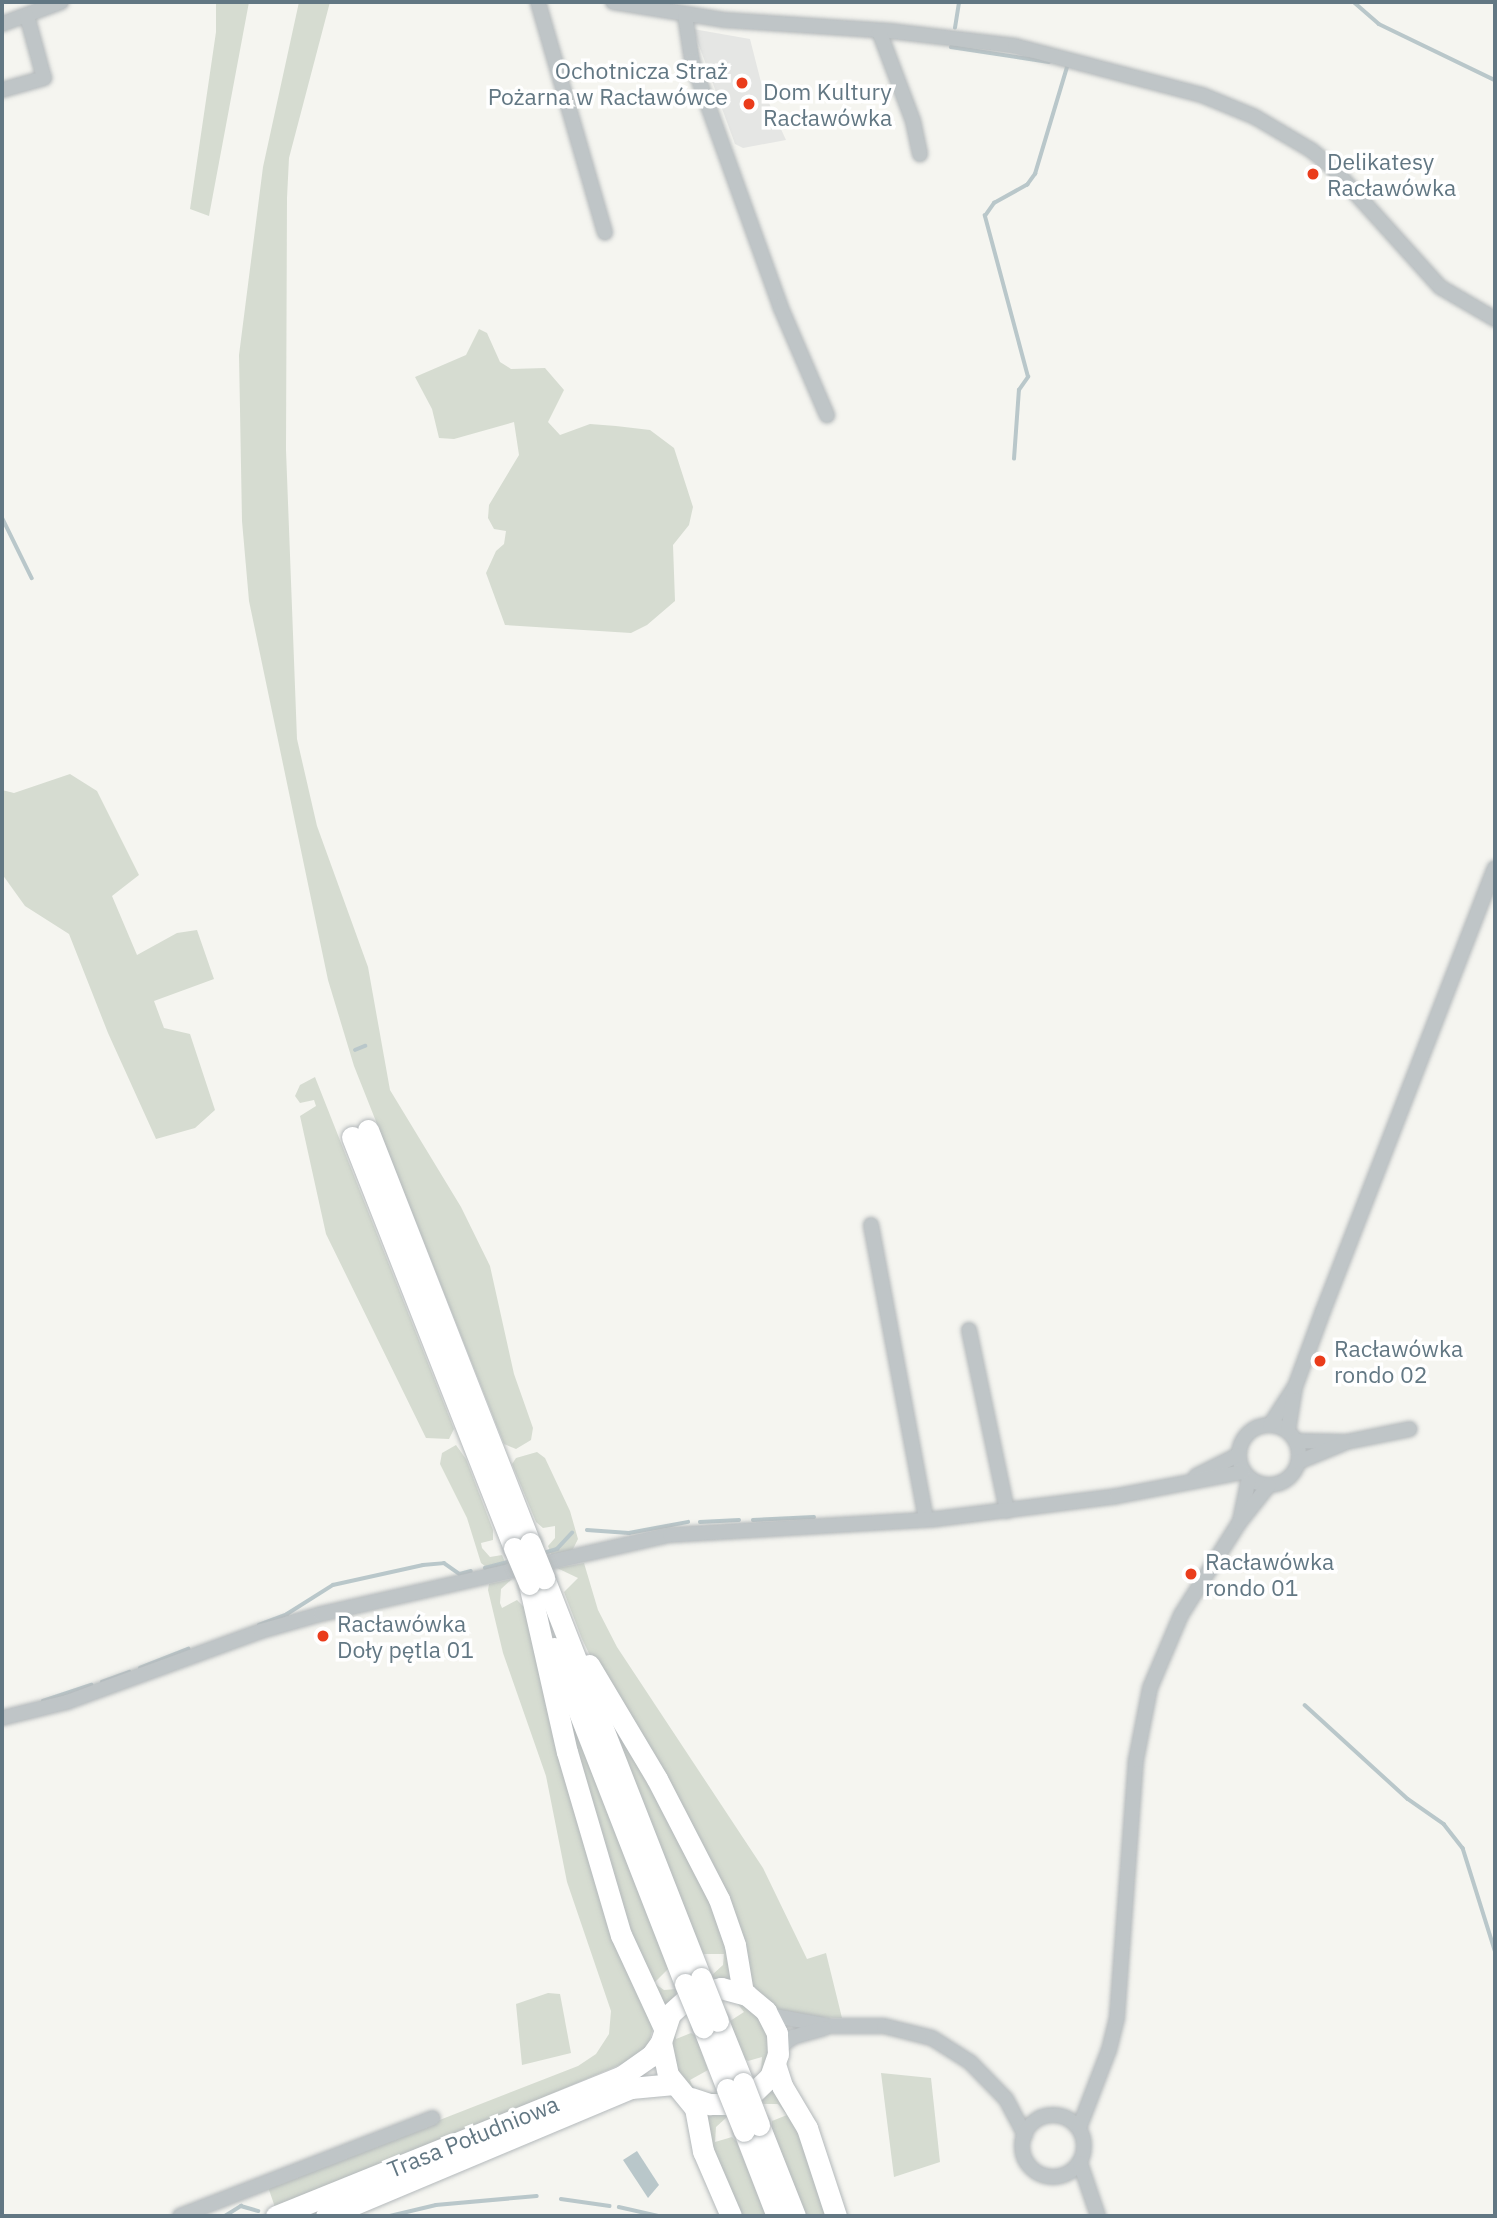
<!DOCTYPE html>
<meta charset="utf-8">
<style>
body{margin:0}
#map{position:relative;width:1497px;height:2218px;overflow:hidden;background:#f5f5f0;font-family:"IBM Plex Sans",sans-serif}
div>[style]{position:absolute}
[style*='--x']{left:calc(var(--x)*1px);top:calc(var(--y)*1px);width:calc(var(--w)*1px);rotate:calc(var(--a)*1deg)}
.built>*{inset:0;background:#e5e6e4}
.green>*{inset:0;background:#d6dcd1}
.water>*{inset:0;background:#b9c7ca}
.stream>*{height:3.5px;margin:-1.75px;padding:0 1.75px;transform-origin:1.75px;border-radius:1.75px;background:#b9c7ca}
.roads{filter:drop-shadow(0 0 2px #b4b9bb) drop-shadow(0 0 2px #b4b9bb)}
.minor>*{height:14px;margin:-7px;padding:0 7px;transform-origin:7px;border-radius:7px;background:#bfc5c7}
.minor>.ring{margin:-7px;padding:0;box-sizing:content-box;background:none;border:14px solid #bfc5c7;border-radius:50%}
.highway>*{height:21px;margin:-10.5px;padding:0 10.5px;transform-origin:10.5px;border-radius:10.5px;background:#fff}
.bridges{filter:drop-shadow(0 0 2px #b4b9bb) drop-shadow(0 0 2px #b4b9bb)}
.highway-bridge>*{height:21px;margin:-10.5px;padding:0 10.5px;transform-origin:10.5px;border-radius:10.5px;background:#fff}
.dots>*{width:19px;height:19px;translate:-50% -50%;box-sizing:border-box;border:4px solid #fff;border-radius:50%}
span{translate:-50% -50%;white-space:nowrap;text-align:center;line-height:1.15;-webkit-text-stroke:7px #fff;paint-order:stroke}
.poi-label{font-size:23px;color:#627783}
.right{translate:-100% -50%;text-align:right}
.left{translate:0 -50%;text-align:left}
.street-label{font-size:23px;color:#627783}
.frame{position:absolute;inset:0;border:4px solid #627783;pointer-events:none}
</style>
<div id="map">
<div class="built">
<div style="clip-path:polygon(693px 29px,750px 39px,763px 90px,786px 140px,743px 148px,735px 144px)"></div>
</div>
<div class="green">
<div style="clip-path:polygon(216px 2px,249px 2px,209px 216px,190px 209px,216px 32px)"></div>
<div style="clip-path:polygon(299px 2px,330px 2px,289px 158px,287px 198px,286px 450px,297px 739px,317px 826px,368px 967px,390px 1090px,461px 1207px,490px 1266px,514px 1374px,533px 1428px,531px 1440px,516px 1449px,504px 1444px,354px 1066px,328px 980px,249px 601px,242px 521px,239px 355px,263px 167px)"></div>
<div style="clip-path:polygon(479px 329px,487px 333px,500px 362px,511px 369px,545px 368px,564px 390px,548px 422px,560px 435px,590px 424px,616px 426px,650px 430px,674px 448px,693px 507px,689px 525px,673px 545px,675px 601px,647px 625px,631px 633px,505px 625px,486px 573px,496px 551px,504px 544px,506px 531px,494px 529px,488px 518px,489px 505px,519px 455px,514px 422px,454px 439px,439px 438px,432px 409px,415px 377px,466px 355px)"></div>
<div style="clip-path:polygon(70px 774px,97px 791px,139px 875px,112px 896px,137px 955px,177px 933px,197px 930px,214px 979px,154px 1001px,164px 1028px,190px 1034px,215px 1110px,195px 1128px,156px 1139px,108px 1033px,69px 934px,25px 906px,2px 874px,2px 790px,14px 793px)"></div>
<div style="clip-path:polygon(315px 1077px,454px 1429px,449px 1439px,426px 1438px,326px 1234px,300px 1116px,316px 1106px,314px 1100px,300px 1103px,295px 1096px,300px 1085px)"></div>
<div style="clip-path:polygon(456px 1445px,466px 1459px,493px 1530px,493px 1540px,481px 1543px,482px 1548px,490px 1557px,502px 1555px,507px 1567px,490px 1570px,481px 1563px,467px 1518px,440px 1464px,442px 1453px)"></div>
<div style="clip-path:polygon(537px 1452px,545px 1458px,570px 1511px,578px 1539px,572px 1551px,552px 1556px,548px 1546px,555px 1538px,555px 1526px,543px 1528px,536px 1522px,512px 1464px,516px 1458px)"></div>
<div style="clip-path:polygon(584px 1563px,598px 1610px,617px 1647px,763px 1868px,807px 1959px,826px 1953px,842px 2018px,798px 2017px,775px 2010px,750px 1984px,582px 1639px,564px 1592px,578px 1578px,557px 1568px)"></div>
<div style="clip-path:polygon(512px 1579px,501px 1589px,500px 1603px,502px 1608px,517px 1600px,524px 1607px,653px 2027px,648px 2047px,641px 2056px,276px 2210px,268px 2187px,578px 2066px,596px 2054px,609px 2034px,611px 2011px,567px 1882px,546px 1776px,503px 1653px,488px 1590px,489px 1584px)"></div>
<div style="clip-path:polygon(561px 1692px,669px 1968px,654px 1983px,664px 1990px,676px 1989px,679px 1995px,666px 2007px,634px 1953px)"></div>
<div style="clip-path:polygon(603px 1703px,719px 1914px,733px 1980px,714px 1981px,712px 1975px,723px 1965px,724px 1954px,703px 1954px)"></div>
<div style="clip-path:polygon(548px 1993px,560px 1994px,571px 2053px,522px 2065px,516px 2004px)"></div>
<div style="clip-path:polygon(721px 1997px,727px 1997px,754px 2010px,766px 2029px,769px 2055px,761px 2072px,762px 2057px,748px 2061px,743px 2058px,730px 2021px,744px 2012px,737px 2003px)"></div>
<div style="clip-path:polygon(685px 2011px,674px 2028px,676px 2039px,691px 2033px,696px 2036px,708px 2070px,690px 2080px,692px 2085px,699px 2092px,717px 2093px,719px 2097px,703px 2094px,699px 2092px,689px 2086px,672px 2062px,672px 2030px)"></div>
<div style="clip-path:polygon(881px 2073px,931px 2078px,940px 2162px,894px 2177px)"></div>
<div style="clip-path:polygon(773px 2085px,785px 2100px,830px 2216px,806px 2216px,772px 2129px,772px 2121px,787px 2115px,778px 2104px,762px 2104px,760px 2098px)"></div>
<div style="clip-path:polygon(703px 2111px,725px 2113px,727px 2117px,716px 2127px,715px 2142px,732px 2137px,737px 2142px,766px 2216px,738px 2216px,715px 2164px)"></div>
</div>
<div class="water">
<div style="clip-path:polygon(637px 2151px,659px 2185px,648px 2198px,623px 2160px)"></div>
</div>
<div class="stream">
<div style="--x:1354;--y:2;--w:33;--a:41"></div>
<div style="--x:1379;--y:24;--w:129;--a:25.8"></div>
<div style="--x:955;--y:28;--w:26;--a:-81"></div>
<div style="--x:951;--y:47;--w:99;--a:8.7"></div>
<div style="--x:1014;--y:459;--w:69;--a:-85.9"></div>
<div style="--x:1019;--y:390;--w:16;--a:-55"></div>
<div style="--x:1028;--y:377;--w:167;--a:-105"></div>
<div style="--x:985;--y:216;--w:16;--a:-55"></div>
<div style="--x:994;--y:203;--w:38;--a:-29"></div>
<div style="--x:1027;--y:185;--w:14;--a:-54"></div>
<div style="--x:1035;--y:174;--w:115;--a:-73.3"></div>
<div style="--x:2;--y:517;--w:68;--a:63.8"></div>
<div style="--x:355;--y:1050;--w:11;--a:-22"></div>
<div style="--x:753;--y:1520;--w:61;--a:-2.8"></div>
<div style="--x:700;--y:1522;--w:39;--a:-3"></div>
<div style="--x:587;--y:1530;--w:42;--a:4.1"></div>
<div style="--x:629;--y:1533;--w:60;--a:-10.6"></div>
<div style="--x:544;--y:1553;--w:14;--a:-17"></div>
<div style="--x:557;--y:1549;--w:22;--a:-47"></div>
<div style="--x:485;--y:1568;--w:28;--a:-15"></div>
<div style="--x:259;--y:1625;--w:30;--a:-21"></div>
<div style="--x:287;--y:1614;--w:54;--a:-32.2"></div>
<div style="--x:333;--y:1585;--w:92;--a:-12.5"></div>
<div style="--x:423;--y:1565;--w:21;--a:-5"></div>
<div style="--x:444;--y:1563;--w:19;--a:35"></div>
<div style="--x:460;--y:1574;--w:11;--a:-15"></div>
<div style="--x:140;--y:1668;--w:52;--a:-21.6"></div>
<div style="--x:102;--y:1682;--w:29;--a:-20"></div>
<div style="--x:43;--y:1701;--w:51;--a:-18.4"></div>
<div style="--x:1305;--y:1705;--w:139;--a:42.4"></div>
<div style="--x:1408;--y:1799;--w:44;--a:34.8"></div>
<div style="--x:1444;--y:1824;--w:31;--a:52"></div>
<div style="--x:1463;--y:1848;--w:107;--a:72.6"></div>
<div style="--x:561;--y:2199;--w:49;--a:8.1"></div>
<div style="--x:619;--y:2207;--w:41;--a:12.7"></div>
<div style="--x:225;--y:2216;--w:19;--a:-32"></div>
<div style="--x:241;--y:2206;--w:18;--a:16"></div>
<div style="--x:390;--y:2216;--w:47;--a:-13.4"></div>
<div style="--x:436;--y:2205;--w:101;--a:-5.1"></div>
</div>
<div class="roads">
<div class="minor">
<div style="--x:538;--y:2;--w:240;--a:73.8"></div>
<div style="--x:613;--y:2;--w:112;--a:9.2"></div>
<div style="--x:724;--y:20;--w:166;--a:3.8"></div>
<div style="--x:890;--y:31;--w:126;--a:6.8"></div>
<div style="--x:1015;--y:46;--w:193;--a:14.7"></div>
<div style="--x:1202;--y:95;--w:57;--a:22.5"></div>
<div style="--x:1255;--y:117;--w:65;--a:30.5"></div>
<div style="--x:1311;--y:150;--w:27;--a:39"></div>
<div style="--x:1332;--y:167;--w:161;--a:48"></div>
<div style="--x:1440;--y:287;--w:64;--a:30.2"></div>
<div style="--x:685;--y:15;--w:47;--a:81.3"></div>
<div style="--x:692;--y:61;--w:260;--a:70.2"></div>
<div style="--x:780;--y:306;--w:119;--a:66.7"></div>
<div style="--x:2;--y:24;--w:63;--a:-20.4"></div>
<div style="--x:879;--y:31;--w:96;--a:69.3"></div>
<div style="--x:913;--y:121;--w:34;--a:78"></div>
<div style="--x:2;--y:90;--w:44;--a:-15.9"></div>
<div style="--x:44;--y:78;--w:64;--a:-105.3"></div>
<div style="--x:871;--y:1225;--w:299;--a:79.4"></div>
<div style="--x:969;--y:1330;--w:185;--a:78.1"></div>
<div class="ring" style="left:1239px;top:1425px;width:46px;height:46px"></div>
<div style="--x:1270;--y:1425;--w:44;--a:-57"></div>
<div style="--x:1288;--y:1431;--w:45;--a:-81"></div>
<div style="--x:1295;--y:1387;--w:81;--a:-69.8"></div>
<div style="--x:1323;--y:1311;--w:475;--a:-68.8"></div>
<div style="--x:1296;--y:1441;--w:50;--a:1.1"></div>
<div style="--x:1346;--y:1442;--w:65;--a:-11.5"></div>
<div style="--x:1298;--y:1462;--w:48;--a:-22.2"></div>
<div style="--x:1196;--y:1476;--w:47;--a:-26.6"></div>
<div style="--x:1240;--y:1521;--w:44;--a:-78.2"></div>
<div style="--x:2;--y:1718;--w:67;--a:-13.8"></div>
<div style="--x:67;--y:1702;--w:207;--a:-20.1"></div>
<div style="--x:261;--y:1631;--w:62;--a:-15.8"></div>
<div style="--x:321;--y:1614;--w:358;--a:-12.8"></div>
<div style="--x:670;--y:1535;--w:266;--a:-3.4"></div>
<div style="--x:936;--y:1519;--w:182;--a:-7.2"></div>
<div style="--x:1117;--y:1496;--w:128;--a:-10.8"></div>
<div style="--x:769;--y:2015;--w:62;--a:10.2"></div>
<div style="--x:830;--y:2026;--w:54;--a:0"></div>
<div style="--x:884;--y:2026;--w:49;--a:14"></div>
<div style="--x:932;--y:2038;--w:45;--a:32.3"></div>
<div style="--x:970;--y:2062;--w:52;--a:45.8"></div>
<div style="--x:1006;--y:2099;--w:41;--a:62.2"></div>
<div style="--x:778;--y:2048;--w:19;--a:-36"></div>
<div style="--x:793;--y:2037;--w:33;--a:-16"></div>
<div class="ring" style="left:1022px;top:2115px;width:48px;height:48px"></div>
<div style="--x:1079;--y:2128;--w:84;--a:-69"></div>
<div style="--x:1109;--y:2050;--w:34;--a:-76"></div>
<div style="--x:1117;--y:2017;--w:258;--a:-85.8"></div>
<div style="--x:1136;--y:1760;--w:73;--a:-79"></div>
<div style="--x:1150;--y:1688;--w:79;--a:-67"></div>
<div style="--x:1181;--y:1615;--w:109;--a:-57.8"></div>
<div style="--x:1239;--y:1523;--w:48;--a:-51.7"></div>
<div style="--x:1080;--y:2163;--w:56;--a:71.2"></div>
<div style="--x:180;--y:2216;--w:271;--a:-21.2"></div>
</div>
<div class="highway">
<div style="--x:368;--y:1130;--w:444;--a:68.6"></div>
<div style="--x:352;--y:1137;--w:442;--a:68.5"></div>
<div style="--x:544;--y:1578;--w:430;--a:68.6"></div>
<div style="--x:529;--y:1584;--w:172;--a:77.3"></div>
<div style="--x:567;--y:1752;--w:191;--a:73.6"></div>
<div style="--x:621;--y:1935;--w:102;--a:65.2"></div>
<div style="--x:554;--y:1648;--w:361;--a:68.7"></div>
<div style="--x:589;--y:1665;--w:133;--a:59.2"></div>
<div style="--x:657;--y:1779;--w:135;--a:62.7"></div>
<div style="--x:719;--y:1899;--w:49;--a:70.8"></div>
<div style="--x:735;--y:1945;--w:49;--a:80.5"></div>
<div style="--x:718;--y:2021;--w:67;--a:68"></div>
<div style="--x:703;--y:2027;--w:66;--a:68.8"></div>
<div style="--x:775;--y:2064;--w:23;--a:72"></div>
<div style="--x:782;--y:2086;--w:49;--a:59.2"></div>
<div style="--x:807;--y:2128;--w:93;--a:71.8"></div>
<div style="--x:691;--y:2098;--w:20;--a:18"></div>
<div style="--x:710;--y:2104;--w:21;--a:0"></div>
<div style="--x:731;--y:2104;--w:21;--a:-23"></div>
<div style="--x:750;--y:2096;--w:28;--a:-44"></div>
<div style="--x:770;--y:2077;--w:24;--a:-71"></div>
<div style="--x:778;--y:2054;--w:21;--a:-93"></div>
<div style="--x:777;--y:2033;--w:25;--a:-117"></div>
<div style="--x:766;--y:2011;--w:25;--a:-140"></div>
<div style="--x:747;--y:1995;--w:27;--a:-165"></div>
<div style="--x:721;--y:1988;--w:30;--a:168"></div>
<div style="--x:692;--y:1994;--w:30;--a:138"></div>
<div style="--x:670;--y:2014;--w:29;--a:108"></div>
<div style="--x:661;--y:2042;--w:34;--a:78"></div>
<div style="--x:668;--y:2075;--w:43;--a:50.7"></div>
<div style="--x:695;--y:2108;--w:44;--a:79.5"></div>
<div style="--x:703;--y:2151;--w:71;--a:66.7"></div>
<div style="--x:759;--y:2125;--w:98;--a:68.4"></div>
<div style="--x:744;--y:2131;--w:91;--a:68.8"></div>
<div style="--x:276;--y:2216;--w:373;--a:-22"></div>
<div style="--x:622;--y:2076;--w:35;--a:-35"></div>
<div style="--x:651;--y:2056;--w:17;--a:-54"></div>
<div style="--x:326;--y:2216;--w:331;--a:-22.8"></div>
<div style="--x:631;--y:2088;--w:43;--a:-5.3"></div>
</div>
</div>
<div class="bridges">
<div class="highway-bridge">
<div style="--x:530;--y:1543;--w:38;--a:68"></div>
<div style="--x:514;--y:1548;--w:39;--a:67"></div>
<div style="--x:701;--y:1978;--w:46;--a:68.4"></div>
<div style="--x:685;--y:1984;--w:47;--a:67.3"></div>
<div style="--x:743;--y:2083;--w:45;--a:69.1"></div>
<div style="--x:727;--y:2089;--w:45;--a:68"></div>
</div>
</div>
<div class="dots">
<div style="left:742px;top:83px;background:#ea3c1b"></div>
<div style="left:749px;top:104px;background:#ea3c1b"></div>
<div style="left:1313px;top:174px;background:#ea3c1b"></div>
<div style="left:1320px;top:1361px;background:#ea3c1b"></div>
<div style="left:1191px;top:1574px;background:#ea3c1b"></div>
<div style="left:323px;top:1636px;background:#ea3c1b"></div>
</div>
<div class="poi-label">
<span class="right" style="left:728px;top:83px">Ochotnicza Straż<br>Pożarna w Racławówce</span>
<span class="left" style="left:763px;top:104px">Dom Kultury<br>Racławówka</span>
<span class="left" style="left:1327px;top:174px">Delikatesy<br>Racławówka</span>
<span class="left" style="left:1334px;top:1361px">Racławówka<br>rondo 02</span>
<span class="left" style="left:1205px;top:1574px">Racławówka<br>rondo 01</span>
<span class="left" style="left:337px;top:1636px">Racławówka<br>Doły pętla 01</span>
</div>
<div class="street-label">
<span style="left:473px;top:2136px;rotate:-22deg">Trasa Południowa</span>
</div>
<div class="frame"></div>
</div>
